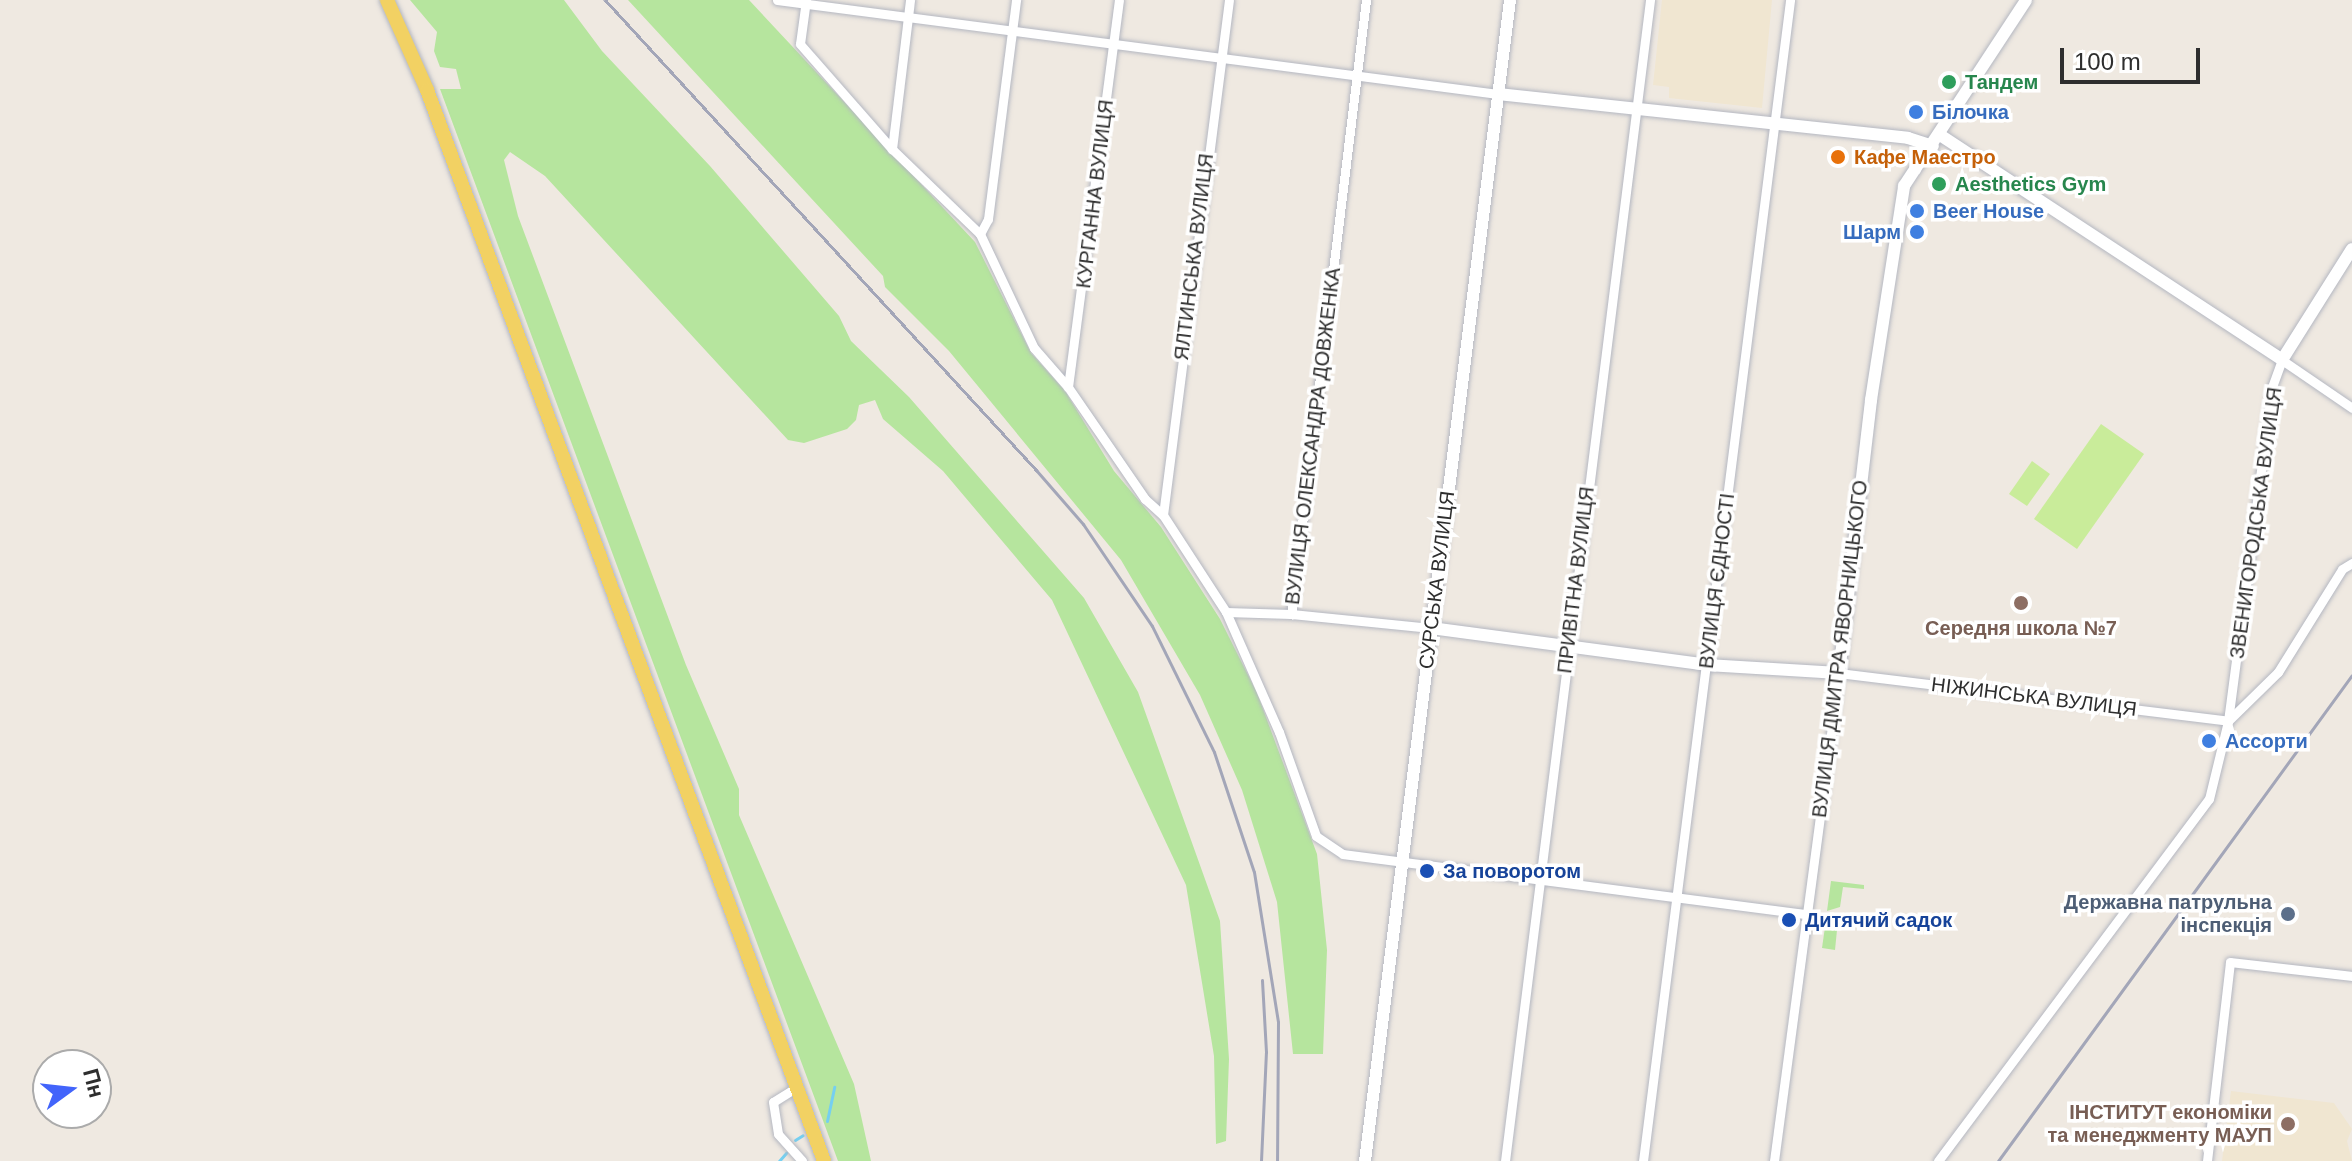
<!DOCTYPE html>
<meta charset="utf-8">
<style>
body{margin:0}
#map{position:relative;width:2352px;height:1161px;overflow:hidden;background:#efe9e1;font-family:Arial,sans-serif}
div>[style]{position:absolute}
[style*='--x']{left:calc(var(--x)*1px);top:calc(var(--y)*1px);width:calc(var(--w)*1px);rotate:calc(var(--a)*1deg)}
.education>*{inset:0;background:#f0e6d1}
.green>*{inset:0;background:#b6e59e}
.pitch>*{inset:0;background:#c9ec9a}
.stream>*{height:3px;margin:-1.5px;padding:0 1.5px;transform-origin:1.5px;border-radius:1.5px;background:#75cff0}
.roads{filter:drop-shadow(0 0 2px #b4b7c1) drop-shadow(0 0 2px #b4b7c1)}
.street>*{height:9px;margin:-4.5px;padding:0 4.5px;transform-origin:4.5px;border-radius:4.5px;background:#fff}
.secondary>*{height:12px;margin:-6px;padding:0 6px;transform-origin:6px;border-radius:6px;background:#fff}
.primary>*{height:14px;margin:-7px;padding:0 7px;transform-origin:7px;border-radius:7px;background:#f2d163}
.rail>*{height:3px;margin:-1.5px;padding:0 1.5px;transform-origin:1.5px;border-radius:1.5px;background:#a3a6b8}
.dots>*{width:22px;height:22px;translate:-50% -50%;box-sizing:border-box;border:4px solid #fff;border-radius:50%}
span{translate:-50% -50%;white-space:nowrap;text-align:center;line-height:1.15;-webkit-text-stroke:7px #fff;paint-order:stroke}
.leisure-label{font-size:20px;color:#27864d;font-weight:700}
.left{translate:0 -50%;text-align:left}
.shop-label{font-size:20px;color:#366cbe;font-weight:700}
.right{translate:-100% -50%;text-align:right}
.food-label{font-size:20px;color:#c56008;font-weight:700}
.street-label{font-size:20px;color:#2e2e2e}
.education-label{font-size:20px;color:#785e54;font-weight:700}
.transit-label{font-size:20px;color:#164399;font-weight:700}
.service-label{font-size:20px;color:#4e5e75;font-weight:700}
.north{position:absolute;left:32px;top:1049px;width:80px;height:80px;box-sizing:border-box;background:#fff;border:2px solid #ababab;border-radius:50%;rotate:75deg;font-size:22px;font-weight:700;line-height:32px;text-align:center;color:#2e2e2e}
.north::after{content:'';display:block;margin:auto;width:28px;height:36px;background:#4264fb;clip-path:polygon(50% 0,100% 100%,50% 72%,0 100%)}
.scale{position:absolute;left:2060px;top:48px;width:140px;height:36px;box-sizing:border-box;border:4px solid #2e2e2e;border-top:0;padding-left:10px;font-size:24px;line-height:28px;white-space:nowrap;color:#2e2e2e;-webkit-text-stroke:6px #fff;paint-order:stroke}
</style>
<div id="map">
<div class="education">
<div style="clip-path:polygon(1662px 0,1772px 0,1762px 108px,1669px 98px,1669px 87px,1653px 85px)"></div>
<div style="clip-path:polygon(2231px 1091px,2334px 1103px,2352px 1129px,2347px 1141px,2352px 1161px,2222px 1161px)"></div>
</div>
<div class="green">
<div style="clip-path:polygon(410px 0,564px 0,602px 51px,710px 166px,839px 316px,851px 341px,909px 397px,1084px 598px,1138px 692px,1220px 921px,1229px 1059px,1226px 1141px,1216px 1144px,1214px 1056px,1186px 885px,1052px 600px,943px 471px,883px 419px,875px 400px,859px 405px,856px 420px,847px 429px,804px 443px,788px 440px,545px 176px,510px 152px,504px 160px,518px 216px,686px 665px,739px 789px,739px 815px,854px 1084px,871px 1161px,838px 1161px,440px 89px,461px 89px,456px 69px,440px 67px,434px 51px,437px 32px)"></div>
<div style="clip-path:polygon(628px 0,749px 0,975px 242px,1031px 353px,1065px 391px,1114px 471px,1161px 527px,1220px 619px,1257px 693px,1317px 854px,1327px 950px,1323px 1054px,1293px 1054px,1277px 902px,1242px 790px,1200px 695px,1121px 560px,949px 351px,885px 287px,883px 276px)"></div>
<div style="clip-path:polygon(1831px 881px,1864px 885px,1864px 889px,1843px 887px,1840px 907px,1827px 911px)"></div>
<div style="clip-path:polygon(1827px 913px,1836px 914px,1838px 920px,1835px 950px,1822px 948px)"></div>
</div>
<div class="pitch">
<div style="clip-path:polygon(2101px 424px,2144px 454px,2077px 549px,2034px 519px)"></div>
<div style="clip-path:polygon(2032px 461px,2050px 474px,2027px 506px,2009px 494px)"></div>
</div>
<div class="stream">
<div style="--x:827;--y:1121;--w:35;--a:-78"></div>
<div style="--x:795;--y:1140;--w:9;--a:-32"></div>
<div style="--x:779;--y:1161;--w:11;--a:-49"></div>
</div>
<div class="roads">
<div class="street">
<div style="--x:777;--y:0;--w:727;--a:7.43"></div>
<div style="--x:806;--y:0;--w:44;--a:97.8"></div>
<div style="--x:800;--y:44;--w:140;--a:48.8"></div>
<div style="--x:892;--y:149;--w:122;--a:44"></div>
<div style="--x:980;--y:234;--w:126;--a:64.7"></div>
<div style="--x:1034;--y:348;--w:52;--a:48.9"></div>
<div style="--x:1068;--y:387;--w:136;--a:55.5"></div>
<div style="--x:1145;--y:499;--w:24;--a:42"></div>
<div style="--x:1163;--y:515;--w:116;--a:57"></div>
<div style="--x:1366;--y:0;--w:619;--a:96.96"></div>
<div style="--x:1291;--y:614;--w:65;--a:-178.2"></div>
<div style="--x:1226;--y:612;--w:131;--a:66.2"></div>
<div style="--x:1279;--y:732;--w:110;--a:70.4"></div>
<div style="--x:1316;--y:836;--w:32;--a:34"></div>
<div style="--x:1343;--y:854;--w:467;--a:7.4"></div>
<div style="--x:892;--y:149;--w:150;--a:-83.1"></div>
<div style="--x:980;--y:234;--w:17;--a:-62"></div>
<div style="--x:988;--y:219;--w:221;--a:-82.7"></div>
<div style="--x:1068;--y:387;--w:390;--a:-82.5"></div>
<div style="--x:1163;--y:515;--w:519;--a:-82.7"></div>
<div style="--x:1291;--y:614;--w:141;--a:5.7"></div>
<div style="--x:797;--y:1087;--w:28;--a:148"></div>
<div style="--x:773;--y:1102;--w:32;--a:81"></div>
<div style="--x:778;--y:1134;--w:36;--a:48"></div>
<div style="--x:1505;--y:1161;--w:1170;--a:-82.88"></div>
<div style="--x:1643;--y:1161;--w:1170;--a:-82.78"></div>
<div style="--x:1774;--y:1161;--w:492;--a:-82.4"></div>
<div style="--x:1839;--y:673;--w:392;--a:7"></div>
<div style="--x:2228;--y:721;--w:337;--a:-82.5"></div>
<div style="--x:2272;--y:387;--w:29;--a:-70"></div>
<div style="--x:2282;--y:360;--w:85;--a:34.4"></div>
<div style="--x:1938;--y:1161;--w:452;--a:-53.2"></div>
<div style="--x:2209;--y:799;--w:80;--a:-76.3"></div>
<div style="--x:2228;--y:721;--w:70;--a:-44.4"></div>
<div style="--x:2278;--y:672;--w:121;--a:-58.1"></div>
<div style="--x:2342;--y:569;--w:12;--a:-31"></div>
<div style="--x:2207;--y:1161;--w:200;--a:-83.4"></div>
<div style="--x:2230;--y:962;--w:123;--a:6.5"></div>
</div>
<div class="secondary">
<div style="--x:1498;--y:94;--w:412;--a:6.1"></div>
<div style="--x:1908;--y:138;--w:26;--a:18"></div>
<div style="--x:1940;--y:135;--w:409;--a:33.3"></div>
<div style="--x:2282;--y:360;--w:131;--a:-57.8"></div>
<div style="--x:1431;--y:628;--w:278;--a:7.6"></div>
<div style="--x:1707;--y:665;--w:132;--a:3.5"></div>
<div style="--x:1839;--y:673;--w:275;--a:-83.3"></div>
<div style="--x:1871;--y:400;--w:217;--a:-81.2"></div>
<div style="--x:1904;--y:186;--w:222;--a:-56.7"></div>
<div style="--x:1365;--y:1161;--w:1170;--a:-82.88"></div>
</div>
<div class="primary">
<div style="--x:387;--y:0;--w:98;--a:66"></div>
<div style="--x:427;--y:90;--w:1142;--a:69.66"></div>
</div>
</div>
<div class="rail">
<div style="--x:605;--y:0;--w:638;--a:47.48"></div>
<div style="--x:1036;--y:470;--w:72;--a:49"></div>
<div style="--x:1083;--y:524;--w:123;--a:55.9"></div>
<div style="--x:1152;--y:626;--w:140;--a:63.8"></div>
<div style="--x:1214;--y:752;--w:126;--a:71.6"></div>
<div style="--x:1254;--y:872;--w:152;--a:80.9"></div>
<div style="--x:1278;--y:1022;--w:139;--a:90.4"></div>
<div style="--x:1261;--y:1161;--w:109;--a:-87.4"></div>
<div style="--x:1266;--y:1052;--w:72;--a:-93.2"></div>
<div style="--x:1998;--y:1161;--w:601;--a:-53.93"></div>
</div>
<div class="dots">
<div style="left:1949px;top:82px;background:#2e9e5b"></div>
<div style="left:1916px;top:112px;background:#3f7fe0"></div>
<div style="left:1838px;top:157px;background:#e8710a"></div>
<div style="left:1939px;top:184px;background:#2e9e5b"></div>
<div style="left:1917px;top:211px;background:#3f7fe0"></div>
<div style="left:1917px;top:232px;background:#3f7fe0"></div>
<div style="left:2021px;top:603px;background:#8d6e63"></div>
<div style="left:2209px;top:741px;background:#3f7fe0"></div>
<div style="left:1427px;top:871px;background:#1a4fb4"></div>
<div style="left:2288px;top:914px;background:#5c6f8a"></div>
<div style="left:1789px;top:920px;background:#1a4fb4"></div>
<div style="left:2288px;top:1124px;background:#8d6e63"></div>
</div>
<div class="leisure-label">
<span class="left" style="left:1965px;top:82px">Тандем</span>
<span class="left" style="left:1955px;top:184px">Aesthetics Gym</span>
</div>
<div class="shop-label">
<span class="left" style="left:1932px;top:112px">Білочка</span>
<span class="left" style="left:1933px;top:211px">Beer House</span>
<span class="right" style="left:1901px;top:232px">Шарм</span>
<span class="left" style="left:2225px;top:741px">Ассорти</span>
</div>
<div class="food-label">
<span class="left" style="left:1854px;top:157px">Кафе Маестро</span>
</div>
<div class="street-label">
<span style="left:1095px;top:194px;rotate:-83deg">КУРГАННА ВУЛИЦЯ</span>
<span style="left:1194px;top:257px;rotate:-83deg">ЯЛТИНСЬКА ВУЛИЦЯ</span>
<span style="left:1313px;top:436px;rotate:-83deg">ВУЛИЦЯ ОЛЕКСАНДРА ДОВЖЕНКА</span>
<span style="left:2256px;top:523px;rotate:-82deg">ЗВЕНИГОРОДСЬКА ВУЛИЦЯ</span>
<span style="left:1437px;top:580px;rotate:-83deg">СУРСЬКА ВУЛИЦЯ</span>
<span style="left:1576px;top:580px;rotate:-83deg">ПРИВІТНА ВУЛИЦЯ</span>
<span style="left:1717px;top:581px;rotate:-83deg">ВУЛИЦЯ ЄДНОСТІ</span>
<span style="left:1840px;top:649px;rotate:-83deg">ВУЛИЦЯ ДМИТРА ЯВОРНИЦЬКОГО</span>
<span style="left:2034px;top:697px;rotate:7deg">НІЖИНСЬКА ВУЛИЦЯ</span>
</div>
<div class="education-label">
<span style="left:2021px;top:628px">Середня школа №7</span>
<span class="right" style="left:2272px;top:1124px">ІНСТИТУТ економіки<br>та менеджменту МАУП</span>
</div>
<div class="transit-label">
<span class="left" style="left:1443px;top:871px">За поворотом</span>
<span class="left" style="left:1805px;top:920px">Дитячий садок</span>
</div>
<div class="service-label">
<span class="right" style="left:2272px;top:914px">Державна патрульна<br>інспекція</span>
</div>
<div class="north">Пн</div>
<div class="scale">100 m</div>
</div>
